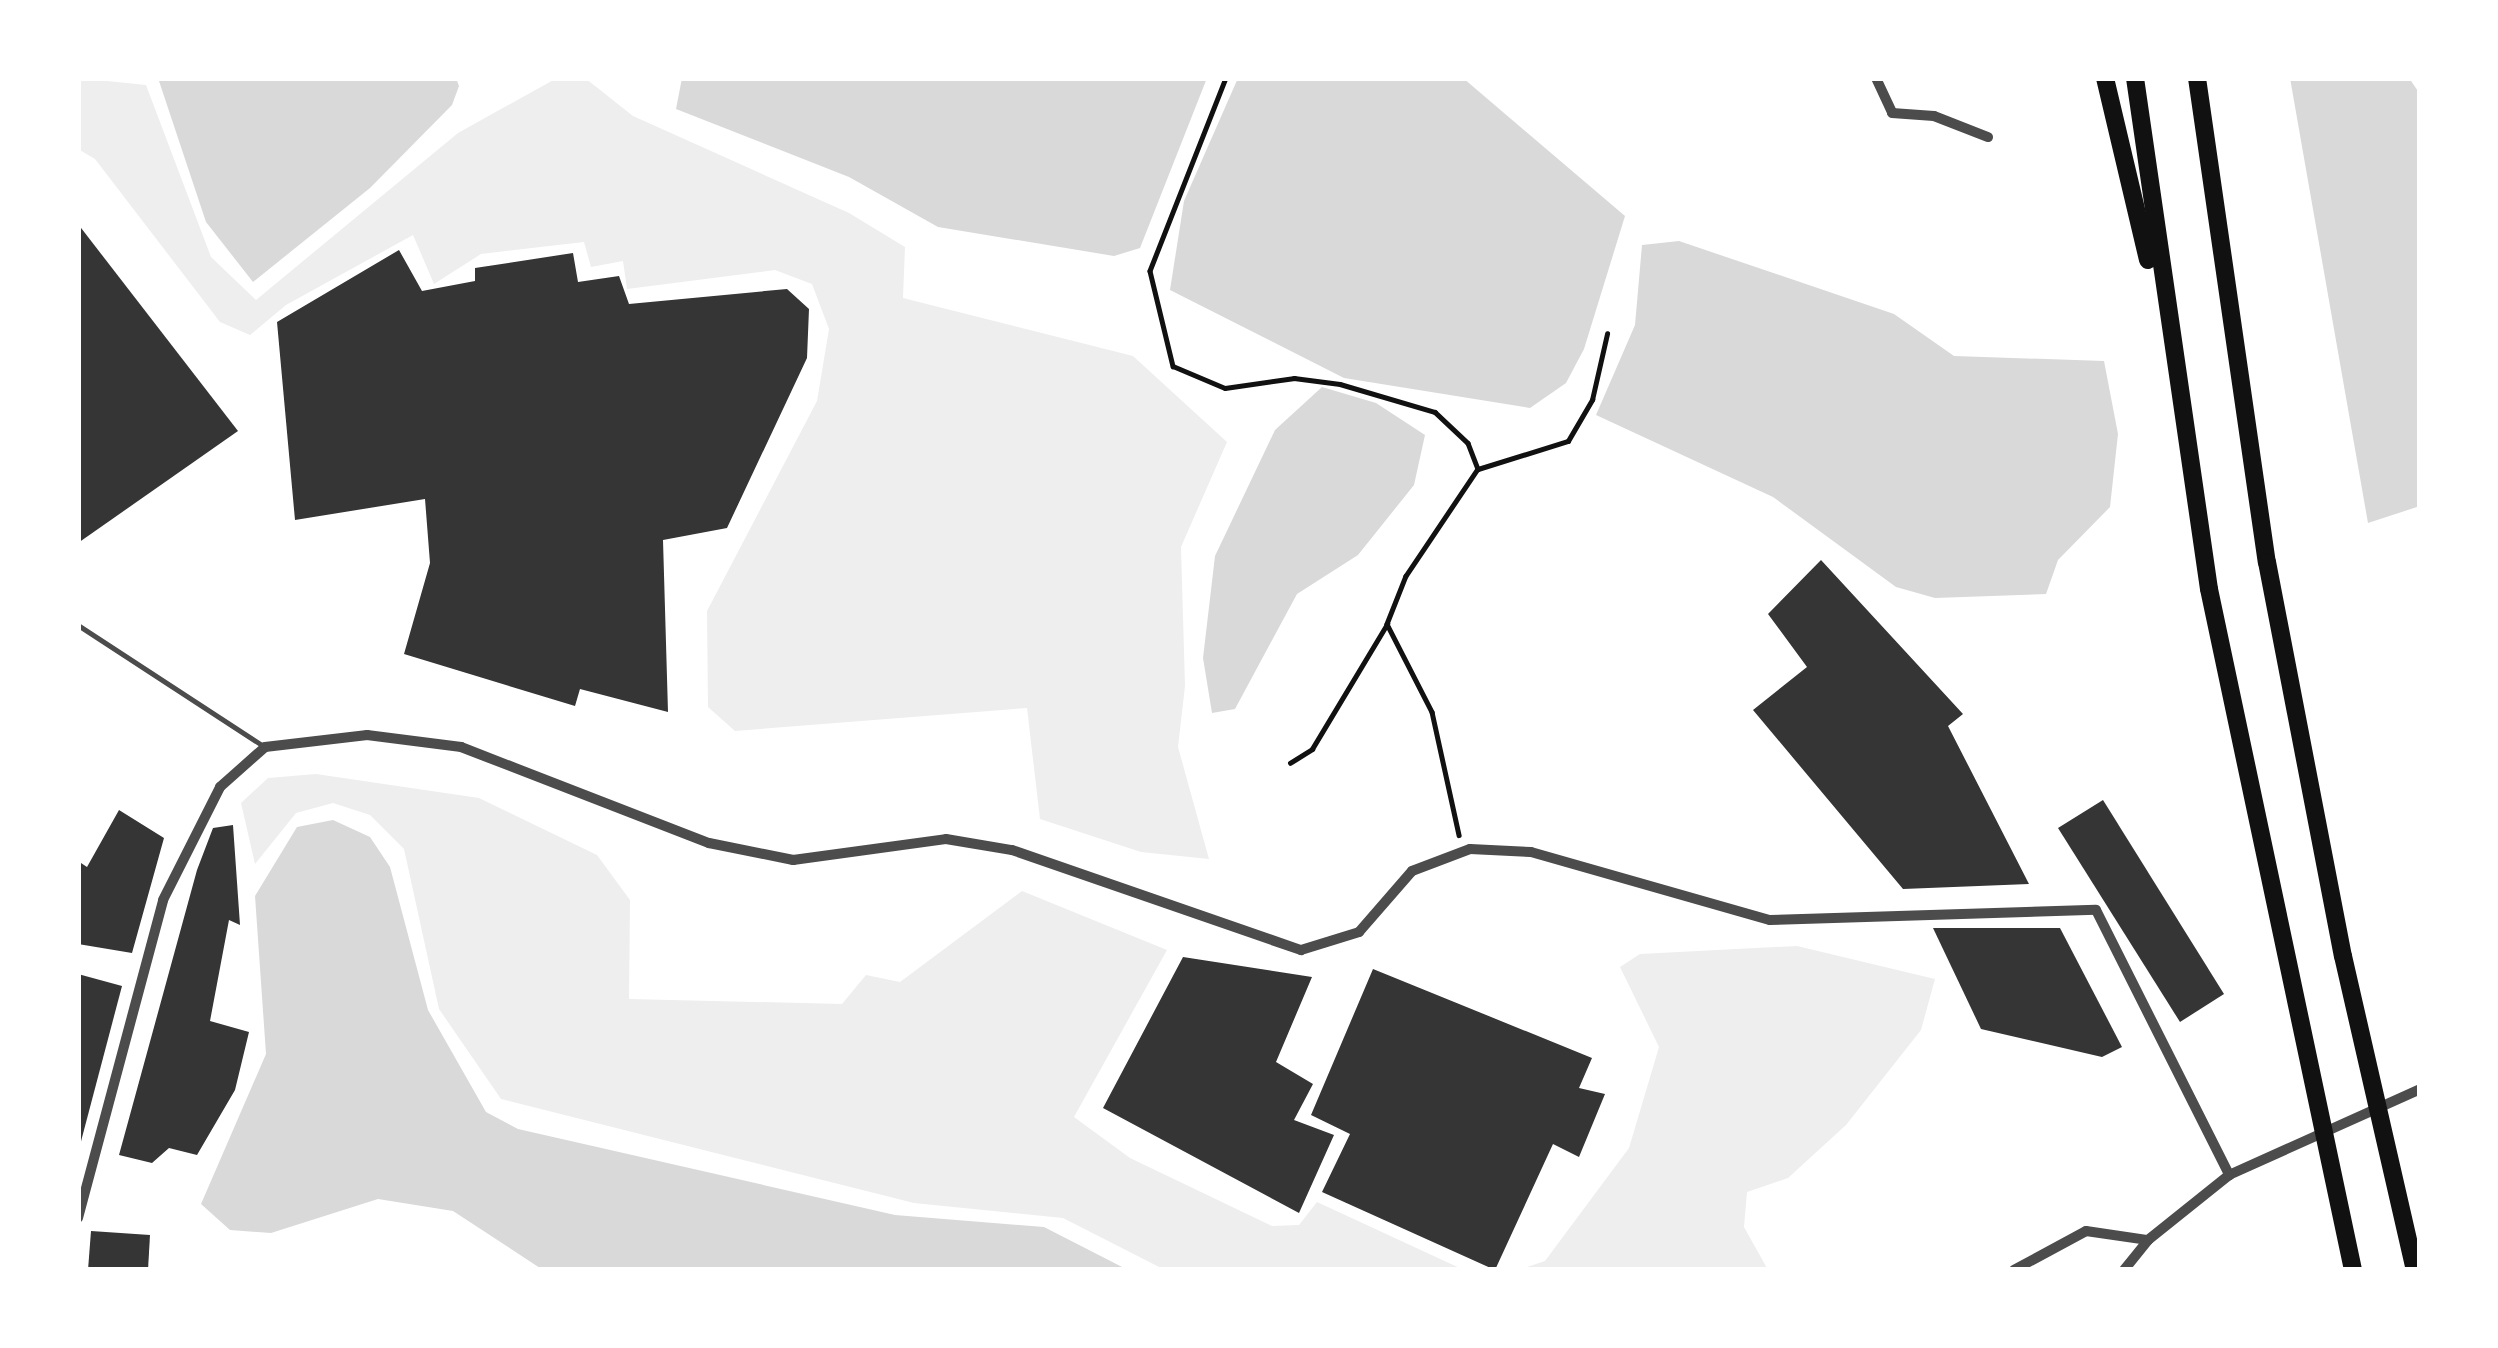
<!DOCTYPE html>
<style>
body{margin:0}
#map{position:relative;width:2498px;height:1348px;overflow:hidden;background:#fff;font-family:"Source Sans 3",sans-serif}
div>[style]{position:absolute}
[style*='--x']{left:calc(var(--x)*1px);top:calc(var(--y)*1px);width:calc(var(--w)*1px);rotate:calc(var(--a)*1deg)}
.green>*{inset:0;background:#eee}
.water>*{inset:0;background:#d9d9d9}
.building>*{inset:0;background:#353535}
.path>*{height:4.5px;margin:-2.25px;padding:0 2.25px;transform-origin:2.25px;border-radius:2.25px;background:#111}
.service>*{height:4.5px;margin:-2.25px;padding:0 2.25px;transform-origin:2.25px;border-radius:2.25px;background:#4c4c4c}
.minor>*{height:10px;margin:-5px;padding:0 5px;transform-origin:5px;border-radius:5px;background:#4c4c4c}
.motorway>*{height:18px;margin:-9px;padding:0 9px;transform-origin:9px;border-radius:9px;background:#111}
span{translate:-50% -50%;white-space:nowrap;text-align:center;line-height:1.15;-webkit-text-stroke:12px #fff;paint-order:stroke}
.frame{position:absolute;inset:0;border:81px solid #fff;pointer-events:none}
</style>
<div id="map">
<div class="green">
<div style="clip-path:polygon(78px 78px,146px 85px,211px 257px,256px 300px,458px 133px,557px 78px,585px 78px,633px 116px,849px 213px,905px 247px,903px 298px,1133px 356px,1227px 442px,1181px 547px,1185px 686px,1178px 747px,1209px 859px,1141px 852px,1040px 819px,1027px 708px,735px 731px,708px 707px,707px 611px,817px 401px,829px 329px,812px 284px,775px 270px,627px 289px,623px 261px,591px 267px,584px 242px,481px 254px,434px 284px,413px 235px,286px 305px,250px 335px,220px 322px,95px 159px,78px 149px)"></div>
<div style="clip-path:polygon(316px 774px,479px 798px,597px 855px,630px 900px,629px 999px,842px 1004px,866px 975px,900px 982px,1022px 891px,1167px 950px,1074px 1117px,1130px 1158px,1272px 1226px,1299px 1225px,1317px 1202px,1464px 1270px,1165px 1270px,1063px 1218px,914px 1203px,501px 1099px,439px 1009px,404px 849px,370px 815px,333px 803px,296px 813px,255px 864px,241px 803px,268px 778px)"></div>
<div style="clip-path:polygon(1797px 946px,1935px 979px,1921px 1030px,1846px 1125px,1788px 1178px,1747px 1192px,1744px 1227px,1768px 1270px,1518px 1270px,1545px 1261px,1629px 1148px,1659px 1047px,1620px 967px,1640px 954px)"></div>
</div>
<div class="water">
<div style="clip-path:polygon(158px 78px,456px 78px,459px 86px,452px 105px,370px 188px,253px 282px,206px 222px)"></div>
<div style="clip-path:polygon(682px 78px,1207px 78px,1140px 248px,1114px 256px,938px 227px,849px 177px,676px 109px)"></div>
<div style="clip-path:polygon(1238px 78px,1463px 78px,1625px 216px,1584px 349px,1566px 383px,1530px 408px,1344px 378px,1170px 290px,1184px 201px)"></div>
<div style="clip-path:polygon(2290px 78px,2409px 78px,2420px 94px,2420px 506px,2368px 523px)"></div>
<div style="clip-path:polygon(1679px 241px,1894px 314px,1954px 356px,2104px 361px,2118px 434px,2110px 507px,2058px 560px,2046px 594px,1935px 598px,1896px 587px,1773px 497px,1596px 415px,1635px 325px,1642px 245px)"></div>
<div style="clip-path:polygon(1322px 387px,1376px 403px,1425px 435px,1414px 485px,1358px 555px,1297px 594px,1235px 709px,1212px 713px,1203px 658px,1215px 556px,1275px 430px)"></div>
<div style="clip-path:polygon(333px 820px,370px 837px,390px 867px,428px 1010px,486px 1112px,518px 1129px,895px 1215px,1044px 1227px,1128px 1270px,543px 1270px,453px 1211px,378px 1199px,271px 1233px,230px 1230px,201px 1204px,266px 1054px,255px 896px,297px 827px)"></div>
</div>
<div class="building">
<div style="clip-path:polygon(78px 224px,238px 431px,78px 543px)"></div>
<div style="clip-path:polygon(399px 250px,422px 291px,475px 281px,475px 268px,573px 253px,578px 282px,619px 276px,629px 304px,787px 289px,809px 309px,807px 358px,727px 528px,663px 540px,668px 712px,580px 689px,575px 706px,404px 654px,430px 563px,425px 499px,295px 520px,277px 322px)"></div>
<div style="clip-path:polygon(1821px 560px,1963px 714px,1948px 726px,2029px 884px,1903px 889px,1753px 710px,1807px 667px,1768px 614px)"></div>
<div style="clip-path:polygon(2103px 800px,2224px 994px,2180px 1022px,2058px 828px)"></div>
<div style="clip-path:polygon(119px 810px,164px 838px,132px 953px,78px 944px,78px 861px,87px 867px)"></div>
<div style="clip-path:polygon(233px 825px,240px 925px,229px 920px,210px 1021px,249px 1032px,235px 1090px,197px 1155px,169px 1148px,152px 1163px,119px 1155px,197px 870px,213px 828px)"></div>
<div style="clip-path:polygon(1933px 928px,2060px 928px,2122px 1047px,2102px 1057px,1981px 1029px)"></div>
<div style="clip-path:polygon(1183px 957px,1312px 977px,1276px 1062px,1313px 1084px,1294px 1120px,1334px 1135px,1299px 1213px,1103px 1108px)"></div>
<div style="clip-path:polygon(1373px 969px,1592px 1058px,1579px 1088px,1605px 1094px,1579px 1157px,1553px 1144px,1495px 1270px,1322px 1192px,1350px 1134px,1311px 1115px)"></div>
<div style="clip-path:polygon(78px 974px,122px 986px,79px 1149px,78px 1148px)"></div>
<div style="clip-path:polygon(91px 1231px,150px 1235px,148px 1270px,88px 1270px)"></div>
</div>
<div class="path">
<div style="--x:1226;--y:78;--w:207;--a:111.5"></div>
<div style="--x:1150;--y:271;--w:98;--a:76.4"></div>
<div style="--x:1173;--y:366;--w:56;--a:22.9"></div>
<div style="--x:1225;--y:388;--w:70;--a:-8.2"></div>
<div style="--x:1294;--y:378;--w:46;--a:7.4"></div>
<div style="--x:1340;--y:384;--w:99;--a:16.4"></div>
<div style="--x:1435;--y:412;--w:45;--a:43.2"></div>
<div style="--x:1468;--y:443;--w:28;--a:69"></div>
<div style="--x:1478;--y:469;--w:129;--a:123.9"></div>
<div style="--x:1406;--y:576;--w:52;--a:111.6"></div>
<div style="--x:1387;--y:624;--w:99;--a:62.9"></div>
<div style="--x:1432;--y:712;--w:126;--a:77.6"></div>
<div style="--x:1478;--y:469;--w:94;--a:-17.3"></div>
<div style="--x:1568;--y:441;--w:48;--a:-59.7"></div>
<div style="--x:1592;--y:400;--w:68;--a:-77.2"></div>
<div style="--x:1290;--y:763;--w:26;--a:-32"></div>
<div style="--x:1312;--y:749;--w:146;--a:-59"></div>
</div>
<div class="service">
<div style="--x:78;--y:625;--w:223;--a:33.1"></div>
</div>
<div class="minor">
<div style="--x:1876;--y:78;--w:38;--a:65"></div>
<div style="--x:1892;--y:113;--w:42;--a:4.1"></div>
<div style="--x:1934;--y:116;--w:58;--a:21.3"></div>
<div style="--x:78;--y:1218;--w:329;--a:-75"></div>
<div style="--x:163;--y:900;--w:127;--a:-63.2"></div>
<div style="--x:220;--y:787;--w:60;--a:-41.6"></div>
<div style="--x:265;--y:747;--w:103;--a:-6.7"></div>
<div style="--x:367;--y:735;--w:95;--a:7.3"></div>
<div style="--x:461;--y:747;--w:266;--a:21.2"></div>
<div style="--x:709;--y:843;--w:86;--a:11.4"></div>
<div style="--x:793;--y:860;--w:154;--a:-7.8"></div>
<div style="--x:946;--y:839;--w:67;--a:9.5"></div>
<div style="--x:1012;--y:850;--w:306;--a:19.1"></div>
<div style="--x:1301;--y:950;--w:61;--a:-17.2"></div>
<div style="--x:1359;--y:932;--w:81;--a:-49"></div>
<div style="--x:1412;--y:871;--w:62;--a:-20.8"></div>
<div style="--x:1470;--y:849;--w:61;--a:2.8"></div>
<div style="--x:1531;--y:852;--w:248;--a:15.9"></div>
<div style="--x:1770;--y:920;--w:326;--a:-1.8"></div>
<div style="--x:2096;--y:910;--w:297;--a:63.3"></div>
<div style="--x:2014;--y:1270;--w:82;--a:-28.4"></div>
<div style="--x:2086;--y:1231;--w:63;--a:8.3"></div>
<div style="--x:2124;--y:1270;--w:38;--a:-51"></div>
<div style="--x:2148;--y:1240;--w:104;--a:-38.7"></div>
<div style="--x:2229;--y:1175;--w:209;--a:-24.2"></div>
</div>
<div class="motorway">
<div style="--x:2105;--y:78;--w:187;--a:76.7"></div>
<div style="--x:2135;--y:78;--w:516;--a:81.76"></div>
<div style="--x:2209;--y:589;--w:696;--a:78.06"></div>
<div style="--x:2197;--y:78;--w:489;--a:81.8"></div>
<div style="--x:2267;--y:562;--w:401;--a:79.1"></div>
<div style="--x:2343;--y:956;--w:322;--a:77.1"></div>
</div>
<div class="frame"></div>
</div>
